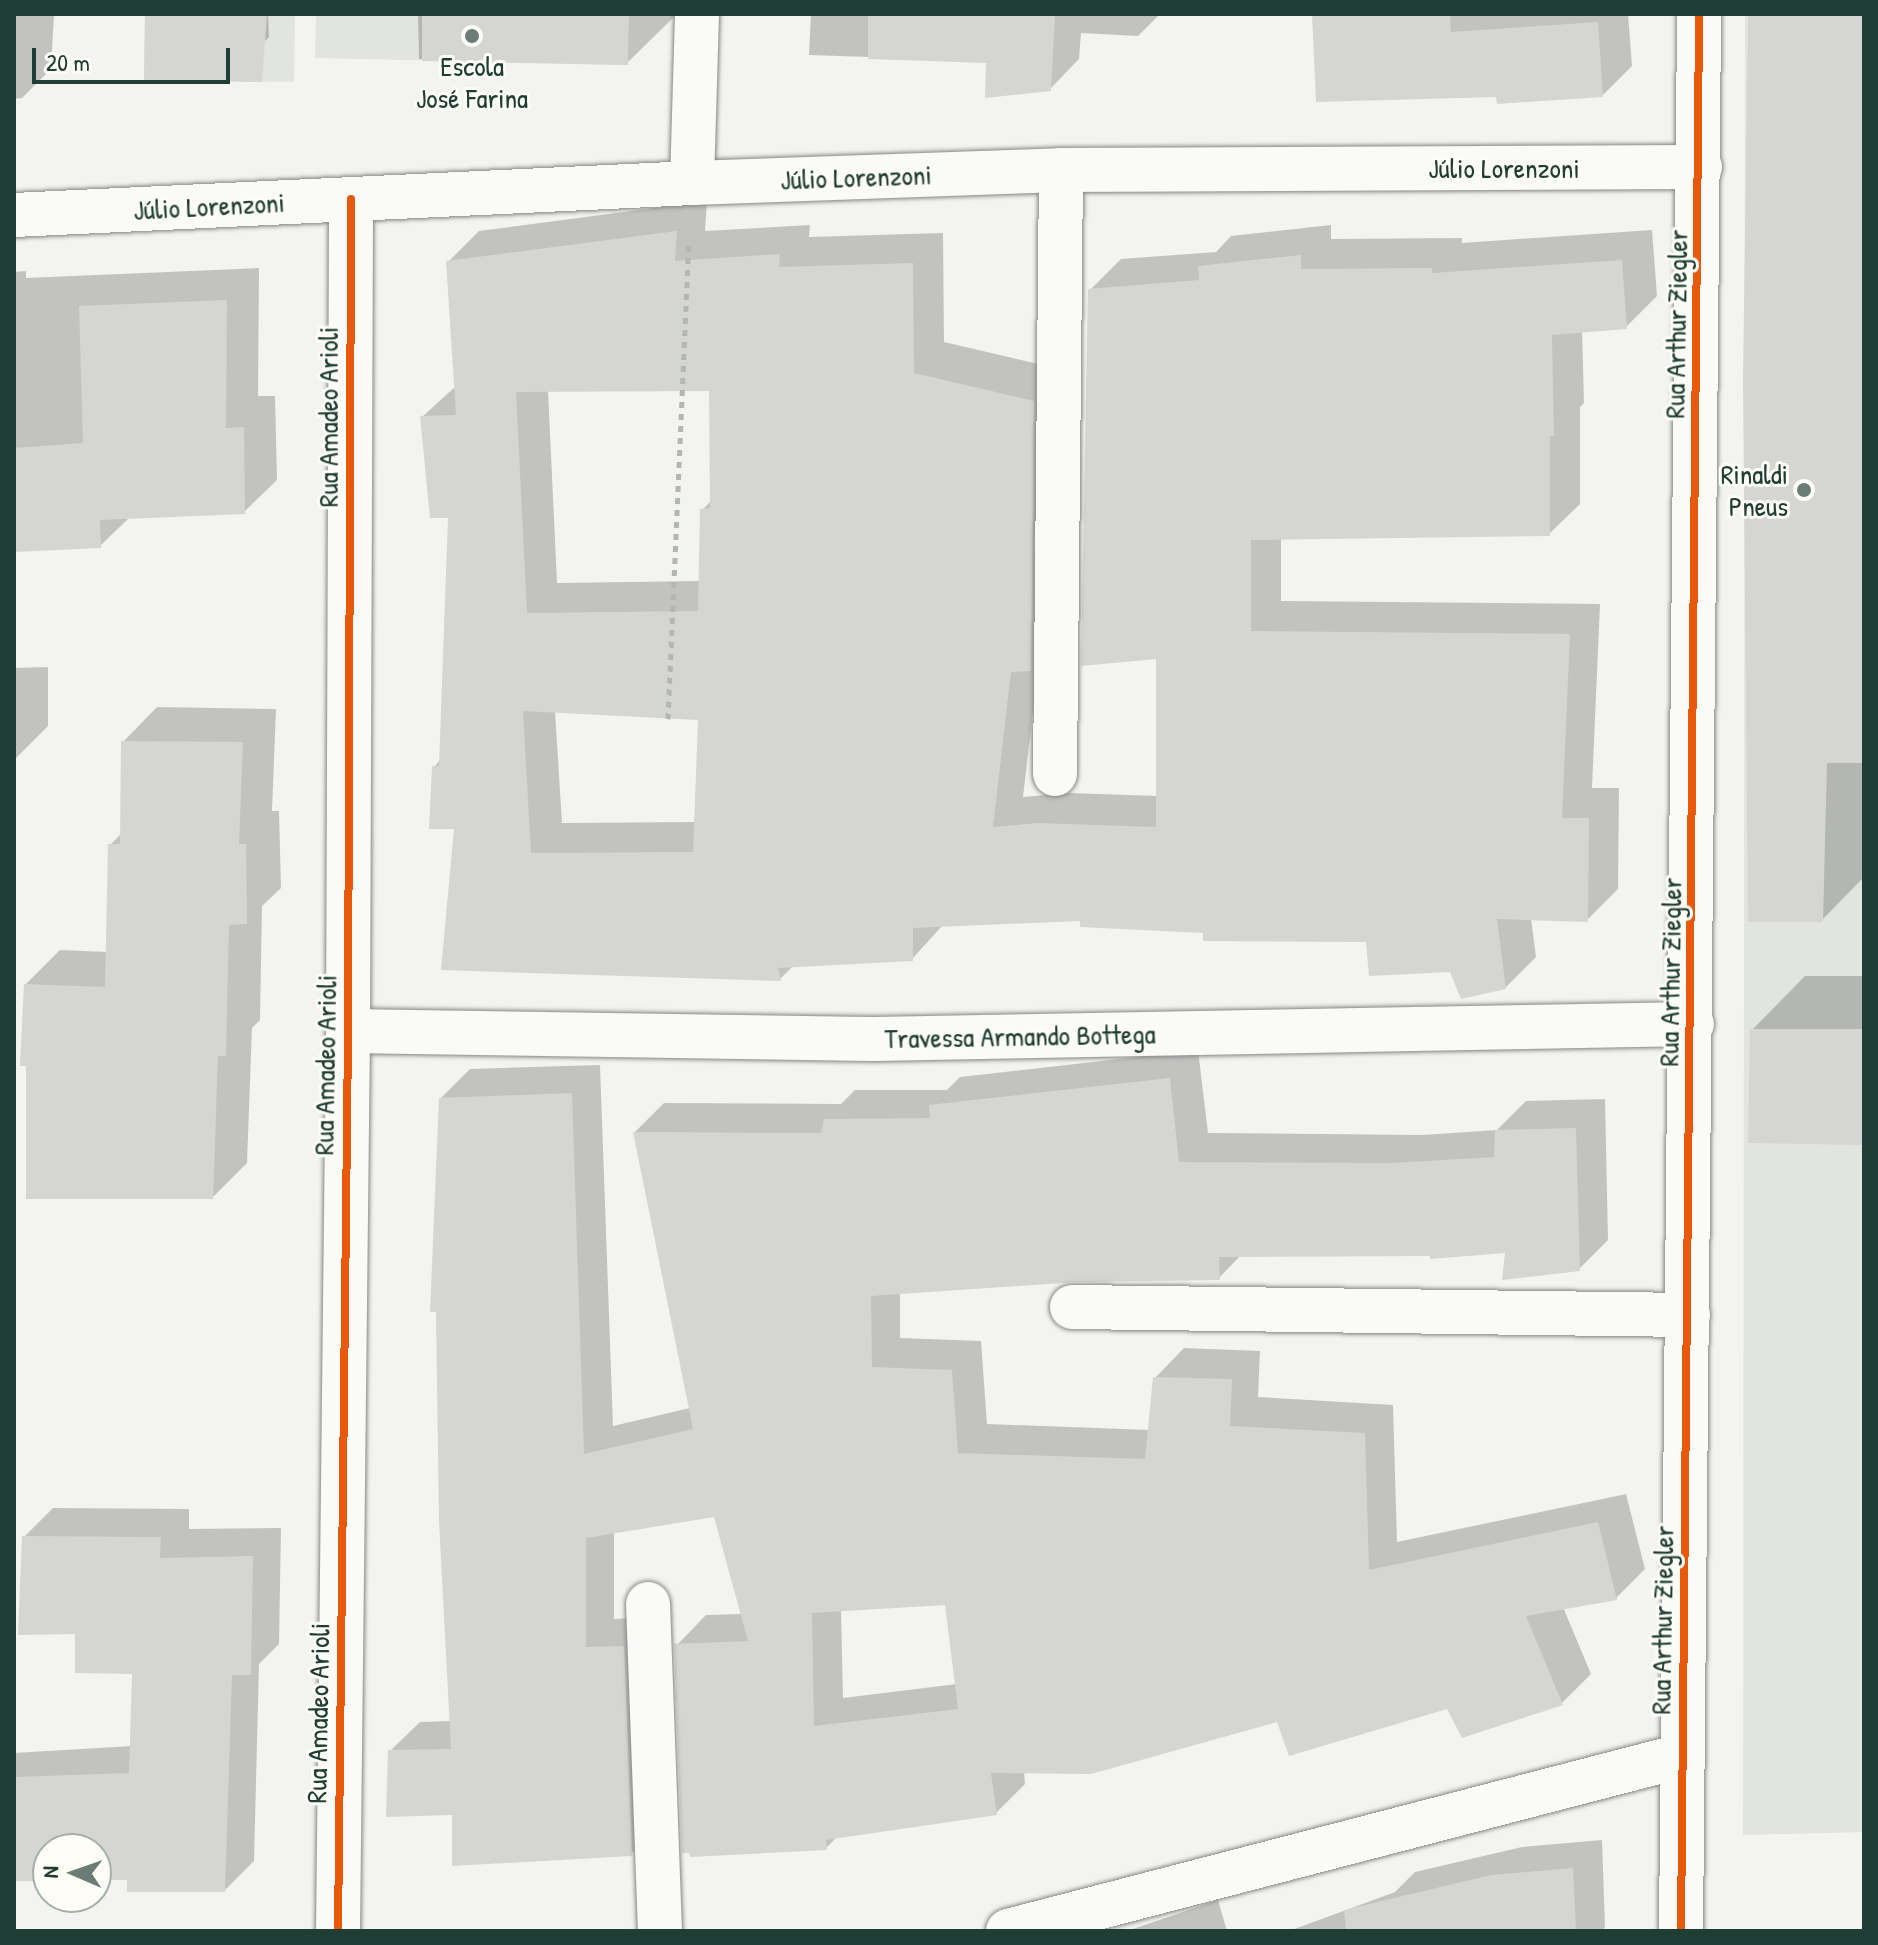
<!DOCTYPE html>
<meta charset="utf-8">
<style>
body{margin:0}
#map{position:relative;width:1878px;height:1945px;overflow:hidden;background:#f3f3f0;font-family:"Patrick Hand",sans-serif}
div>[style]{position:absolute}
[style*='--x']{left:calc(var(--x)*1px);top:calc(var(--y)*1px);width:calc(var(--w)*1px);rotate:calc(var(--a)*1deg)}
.built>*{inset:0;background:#e2e4e0}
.shadow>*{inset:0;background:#0003}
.building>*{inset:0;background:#d5d6d3}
.path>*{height:5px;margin-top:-2.5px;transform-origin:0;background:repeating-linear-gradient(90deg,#b3b7b4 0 6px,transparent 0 12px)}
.roads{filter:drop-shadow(0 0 2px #848986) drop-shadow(0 0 2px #848986)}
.minor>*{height:44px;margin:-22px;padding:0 22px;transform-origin:22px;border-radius:22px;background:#fafaf8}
.tertiary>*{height:44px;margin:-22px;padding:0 22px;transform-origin:22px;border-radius:22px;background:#fafaf8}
.cycleway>*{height:8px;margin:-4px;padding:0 4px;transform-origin:4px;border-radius:4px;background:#e8590c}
.dots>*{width:22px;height:22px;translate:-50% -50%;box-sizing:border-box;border:4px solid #fdfcf7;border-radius:50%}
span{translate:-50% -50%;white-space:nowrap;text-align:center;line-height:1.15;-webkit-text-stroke:6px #fdfcf7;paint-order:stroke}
.poi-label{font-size:28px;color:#1f3d34}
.right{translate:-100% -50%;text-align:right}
.street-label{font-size:28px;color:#1f3d34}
.frame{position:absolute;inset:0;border:16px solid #1f3d34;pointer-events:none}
.north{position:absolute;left:32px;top:1833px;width:80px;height:80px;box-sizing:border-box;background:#fdfcf7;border:2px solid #a4b0a9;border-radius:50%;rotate:272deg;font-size:22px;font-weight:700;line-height:32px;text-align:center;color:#1f3d34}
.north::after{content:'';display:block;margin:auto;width:28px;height:36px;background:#697d76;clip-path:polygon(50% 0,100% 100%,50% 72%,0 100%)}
.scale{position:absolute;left:32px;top:48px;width:198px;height:36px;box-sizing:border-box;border:4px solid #1f3d34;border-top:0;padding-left:10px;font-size:24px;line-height:28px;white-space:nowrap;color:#1f3d34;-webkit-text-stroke:6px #fdfcf7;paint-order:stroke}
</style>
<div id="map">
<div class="built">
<div style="clip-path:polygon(145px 14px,295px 14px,294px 82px,144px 80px)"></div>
<div style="clip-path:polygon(316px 14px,629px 14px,628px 65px,315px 58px)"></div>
<div style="clip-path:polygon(1745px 14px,1864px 14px,1864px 1832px,1743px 1835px)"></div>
</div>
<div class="shadow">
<div style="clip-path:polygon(14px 14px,54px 14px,51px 69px,22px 98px,14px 99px)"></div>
<div style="clip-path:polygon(147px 14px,268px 14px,269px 37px,226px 80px)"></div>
<div style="clip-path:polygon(418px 14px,677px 14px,627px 63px,419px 59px)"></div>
<div style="clip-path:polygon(811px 14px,1160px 14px,1138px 36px,1081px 33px,1079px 59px,1050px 89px,989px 61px,809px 55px)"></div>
<div style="clip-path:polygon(1314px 14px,1628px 14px,1632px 66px,1603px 95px,1498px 95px)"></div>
<div style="clip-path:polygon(1751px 14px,1864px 14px,1864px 877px,1822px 920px)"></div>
<div style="clip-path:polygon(evenodd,707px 201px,705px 231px,810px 225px,809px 237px,943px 233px,944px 342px,1064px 370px,1039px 660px,1023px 797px,1069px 793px,1158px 796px,1158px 657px,1090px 290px,1121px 259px,1216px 252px,1231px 236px,1331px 225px,1331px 239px,1462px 238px,1462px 243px,1652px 230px,1657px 296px,1626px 327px,1582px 330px,1584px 403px,1580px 407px,1580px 504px,1549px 534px,1281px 538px,1281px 601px,1600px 604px,1592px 788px,1619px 788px,1618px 889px,1587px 920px,1531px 918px,1536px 957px,1505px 988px,1367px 940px,1205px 931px,1082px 918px,943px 925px,912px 959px,793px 966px,780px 979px,456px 827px,434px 767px,441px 759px,450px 516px,422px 417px,456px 386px,448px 262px,479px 231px,707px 201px,711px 389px,712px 500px,702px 510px,701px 581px,557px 583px,548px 390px,711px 389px,707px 201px,555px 711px,700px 718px,696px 822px,562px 823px,555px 711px)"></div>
<div style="clip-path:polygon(259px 268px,258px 396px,275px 396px,277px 480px,244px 512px,130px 517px,100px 546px,14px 550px,14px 272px,26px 271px,26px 278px)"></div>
<div style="clip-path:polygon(48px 667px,48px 726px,14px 760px,14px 668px)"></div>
<div style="clip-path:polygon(157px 707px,276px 709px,272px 811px,279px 811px,281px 888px,262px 906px,260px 1020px,252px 1028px,247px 1163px,213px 1197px,25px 985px,60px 950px,108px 952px,110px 845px,122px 833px,123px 742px)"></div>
<div style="clip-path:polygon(1805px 976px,1864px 976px,1864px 1143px,1752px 1030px)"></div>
<div style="clip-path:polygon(evenodd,1198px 1050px,1208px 1133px,1423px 1135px,1497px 1130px,1526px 1101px,1605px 1099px,1608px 1240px,1579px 1269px,1507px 1251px,1241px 1255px,1219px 1278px,1077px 1280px,900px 1292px,900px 1338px,981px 1341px,987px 1424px,1150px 1430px,1155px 1378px,1184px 1348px,1260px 1351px,1258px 1397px,1393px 1405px,1397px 1542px,1626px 1494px,1645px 1569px,1616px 1598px,1563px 1607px,1591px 1674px,1562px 1703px,1448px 1707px,1278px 1719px,1024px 1771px,1025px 1784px,996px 1813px,837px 1837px,826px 1848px,677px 1645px,706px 1615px,743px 1614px,716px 1515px,614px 1532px,614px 1619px,653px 1617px,661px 1825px,631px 1854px,454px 1813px,390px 1751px,420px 1722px,451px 1721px,441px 1098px,470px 1069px,600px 1065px,613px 1426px,690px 1408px,635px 1132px,664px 1103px,841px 1104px,855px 1090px,947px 1090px,960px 1077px,1198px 1050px,947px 1603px,957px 1684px,843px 1698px,841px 1609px,947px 1603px)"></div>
<div style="clip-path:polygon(53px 1508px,189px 1509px,189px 1529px,281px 1528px,279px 1644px,259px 1664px,254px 1861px,225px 1890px,129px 1878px,96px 1878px,96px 1849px,48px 1849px,48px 1879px,14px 1872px,14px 1753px,132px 1746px,134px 1672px,77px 1632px,24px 1537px)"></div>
<div style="clip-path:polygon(1602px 1840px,1605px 1927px,1602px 1931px,1289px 1931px,1395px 1892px,1415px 1872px,1522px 1847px)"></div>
<div style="clip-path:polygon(1218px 1900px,1227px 1931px,1127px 1931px)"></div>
</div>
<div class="building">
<div style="clip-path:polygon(145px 14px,267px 14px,262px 82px,144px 80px)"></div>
<div style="clip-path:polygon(422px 14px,629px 14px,628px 65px,422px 61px)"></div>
<div style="clip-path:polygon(868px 14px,1055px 14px,1051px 91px,985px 98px,986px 63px,868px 59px)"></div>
<div style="clip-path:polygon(1312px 14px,1450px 14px,1451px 32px,1598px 22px,1603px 97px,1497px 104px,1496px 97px,1316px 102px)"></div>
<div style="clip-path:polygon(1748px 14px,1864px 14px,1864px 763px,1827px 763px,1823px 922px,1748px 922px,1743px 380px)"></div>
<div style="clip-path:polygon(evenodd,677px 231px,675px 261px,780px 254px,779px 267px,913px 263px,914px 373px,1034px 401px,1031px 671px,1011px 672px,993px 827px,1037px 823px,1156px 827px,1156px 659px,1081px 666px,1088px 289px,1199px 280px,1198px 266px,1301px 255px,1301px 269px,1432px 268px,1432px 273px,1622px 260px,1627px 329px,1552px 335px,1554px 436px,1550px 436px,1550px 536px,1251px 540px,1251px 631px,1570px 634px,1562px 818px,1589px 818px,1588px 922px,1497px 919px,1506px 989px,1461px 999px,1450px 972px,1369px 976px,1366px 942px,1203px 941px,1203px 933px,1080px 927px,1080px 921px,913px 928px,913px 961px,778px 968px,781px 981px,441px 970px,454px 829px,429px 829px,432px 766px,439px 766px,448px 518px,430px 518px,420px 416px,456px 415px,446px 261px,677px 231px,709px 391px,710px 508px,700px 509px,698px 611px,527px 613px,516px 392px,709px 391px,677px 231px,523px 711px,698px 720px,693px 852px,531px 853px,523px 711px)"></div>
<div style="clip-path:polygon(227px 300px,226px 428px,244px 427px,245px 514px,100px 520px,101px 548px,14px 552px,14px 448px,83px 443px,79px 306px)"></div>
<div style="clip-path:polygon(121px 741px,243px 742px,239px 844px,246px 844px,247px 924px,229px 925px,226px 1056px,218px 1056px,213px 1199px,26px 1199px,26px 1066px,20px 1066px,24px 984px,105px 987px,108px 844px,120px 844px)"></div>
<div style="clip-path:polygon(1750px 1029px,1864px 1029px,1864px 1145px,1748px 1143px)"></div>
<div style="clip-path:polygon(evenodd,1170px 1078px,1179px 1162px,1392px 1163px,1494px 1157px,1495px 1130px,1576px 1128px,1580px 1271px,1502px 1280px,1505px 1253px,1430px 1259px,1430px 1256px,1219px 1257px,1220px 1280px,1077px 1282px,871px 1296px,872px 1367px,952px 1370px,958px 1453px,1145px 1459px,1153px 1377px,1232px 1379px,1230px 1426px,1365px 1433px,1369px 1570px,1598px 1522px,1617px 1600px,1526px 1616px,1563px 1705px,1462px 1738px,1447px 1709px,1289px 1756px,1277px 1722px,1091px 1774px,991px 1773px,997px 1815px,826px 1840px,827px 1850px,690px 1857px,689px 1853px,682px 1853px,674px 1644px,748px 1641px,714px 1517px,586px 1538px,586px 1647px,624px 1646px,632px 1856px,452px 1866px,452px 1815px,386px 1817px,388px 1750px,451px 1749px,439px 1521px,436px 1312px,430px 1312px,439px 1098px,572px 1093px,584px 1454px,693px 1429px,633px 1132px,821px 1133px,824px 1119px,930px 1118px,929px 1105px,1170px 1078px,945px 1605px,958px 1709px,814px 1726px,812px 1613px,945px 1605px)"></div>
<div style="clip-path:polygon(22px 1536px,161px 1537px,160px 1558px,253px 1556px,251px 1675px,232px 1675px,225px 1892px,127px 1892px,127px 1880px,96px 1880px,96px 1849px,48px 1849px,48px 1881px,15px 1881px,14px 1777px,129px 1773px,132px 1674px,75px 1673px,75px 1634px,18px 1635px)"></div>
<div style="clip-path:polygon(1573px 1868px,1576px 1931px,1346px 1931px,1344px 1910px,1491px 1875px)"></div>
</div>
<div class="path">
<div style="--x:668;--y:719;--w:478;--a:-87.5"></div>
</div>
<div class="roads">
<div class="minor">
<div style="--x:692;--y:183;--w:169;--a:-88.3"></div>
<div style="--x:14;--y:215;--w:679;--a:-2.7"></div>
<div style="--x:692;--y:183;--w:369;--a:-2"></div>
<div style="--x:1061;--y:170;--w:639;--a:-0.27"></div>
<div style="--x:1055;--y:774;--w:604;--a:-89.43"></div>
<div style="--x:348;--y:1031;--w:526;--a:0.87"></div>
<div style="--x:874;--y:1039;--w:818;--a:-1.05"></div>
<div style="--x:1072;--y:1307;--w:616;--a:0.74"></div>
<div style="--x:648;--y:1604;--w:327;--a:87.9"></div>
<div style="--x:338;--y:1931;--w:900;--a:-89.36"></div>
<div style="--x:348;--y:1031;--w:832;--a:-89.79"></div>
<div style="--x:1008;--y:1931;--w:695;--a:-14.58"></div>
</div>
<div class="tertiary">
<div style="--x:1681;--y:1931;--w:1917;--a:-89.46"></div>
</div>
</div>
<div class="cycleway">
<div style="--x:338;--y:1931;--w:900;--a:-89.36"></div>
<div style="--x:348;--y:1031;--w:832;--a:-89.79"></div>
<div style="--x:1681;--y:1931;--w:1917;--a:-89.46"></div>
</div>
<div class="dots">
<div style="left:472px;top:36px;background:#697d76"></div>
<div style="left:1804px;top:490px;background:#697d76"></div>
</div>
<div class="poi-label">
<span style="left:472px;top:82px">Escola<br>José Farina</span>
<span class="right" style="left:1788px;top:490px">Rinaldi<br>Pneus</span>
</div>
<div class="street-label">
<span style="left:1504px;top:168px">Júlio Lorenzoni</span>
<span style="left:856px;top:177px;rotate:-2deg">Júlio Lorenzoni</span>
<span style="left:209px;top:206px;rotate:-3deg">Júlio Lorenzoni</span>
<span style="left:1676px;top:324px;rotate:-89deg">Rua Arthur Ziegler</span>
<span style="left:328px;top:417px;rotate:-90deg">Rua Amadeo Arioli</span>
<span style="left:1670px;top:972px;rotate:-89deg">Rua Arthur Ziegler</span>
<span style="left:1020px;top:1036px;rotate:-1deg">Travessa Armando Bottega</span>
<span style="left:325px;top:1065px;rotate:-89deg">Rua Amadeo Arioli</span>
<span style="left:1662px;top:1620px;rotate:-89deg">Rua Arthur Ziegler</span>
<span style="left:318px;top:1713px;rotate:-89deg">Rua Amadeo Arioli</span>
</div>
<div class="frame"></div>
<div class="north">N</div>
<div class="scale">20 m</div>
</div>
